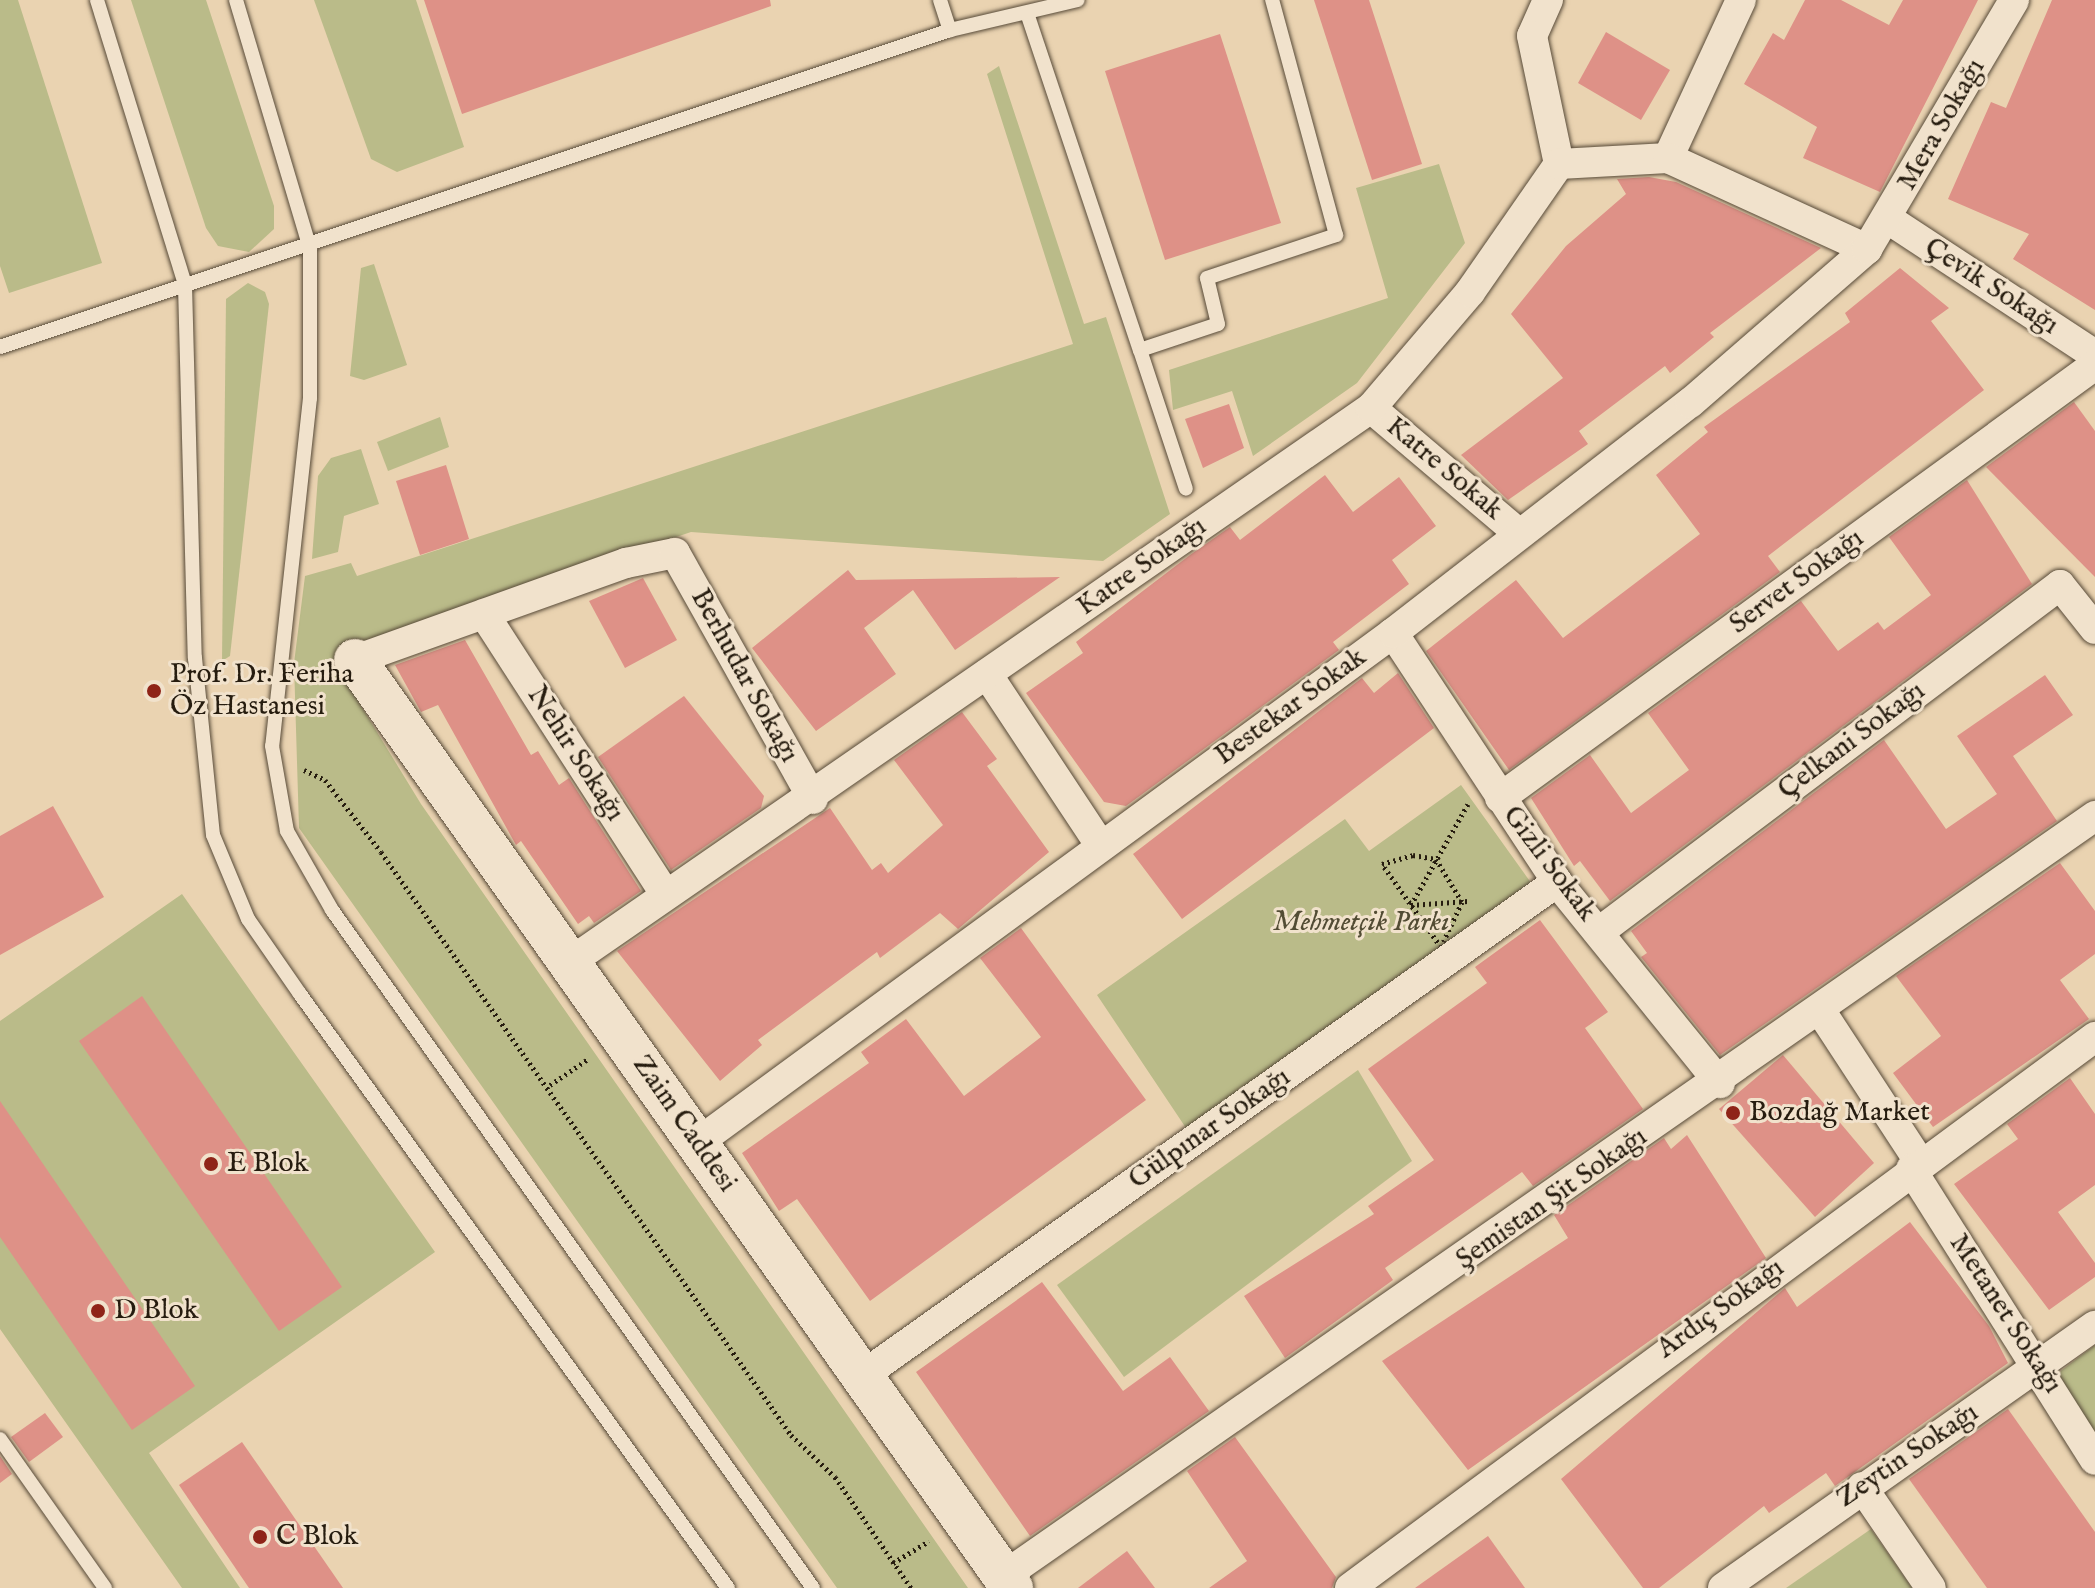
<!DOCTYPE html>
<meta charset="utf-8">
<style>
body{margin:0}
#map{position:relative;width:2095px;height:1588px;overflow:hidden;background:#ead3b1;font-family:"IM FELL English",serif}
div>[style]{position:absolute}
[style*='--x']{left:calc(var(--x)*1px);top:calc(var(--y)*1px);width:calc(var(--w)*1px);rotate:calc(var(--a)*1deg)}
.green>*{inset:0;background:#babb89}
.building>*{inset:0;background:#de9187}
.path>*{height:5px;margin-top:-2.5px;transform-origin:0;background:repeating-linear-gradient(90deg,#261c0f 0 2px,transparent 0 6px)}
.roads{filter:drop-shadow(0 0 2px #574a38) drop-shadow(0 0 2px #574a38)}
.lane>*{height:14px;margin:-7px;padding:0 7px;transform-origin:7px;border-radius:7px;background:#f1e2cc}
.street>*{height:30px;margin:-15px;padding:0 15px;transform-origin:15px;border-radius:15px;background:#f1e2cc}
.secondary>*{height:42px;margin:-21px;padding:0 21px;transform-origin:21px;border-radius:21px;background:#f1e2cc}
.dots>*{width:22px;height:22px;translate:-50% -50%;box-sizing:border-box;border:4px solid #f1e2cc;border-radius:50%}
span{translate:-50% -50%;white-space:nowrap;text-align:center;line-height:1.15;-webkit-text-stroke:6px #f1e2cc;paint-order:stroke}
.street-label{font-size:28px;color:#261c0f}
.poi-label{font-size:28px;color:#261c0f}
.left{translate:0 -50%;text-align:left}
.park-label{font-size:28px;color:#524c34;font-style:italic}
</style>
<div id="map">
<div class="green">
<div style="clip-path:polygon(0 0,18px 0,102px 263px,9px 293px,0 266px)"></div>
<div style="clip-path:polygon(131px 0,206px 0,274px 206px,274px 229px,249px 252px,218px 246px,206px 228px)"></div>
<div style="clip-path:polygon(314px 0,416px 0,464px 147px,397px 172px,371px 159px)"></div>
<div style="clip-path:polygon(999px 66px,1084px 324px,1106px 317px,1170px 514px,1103px 561px,691px 532px,365px 642px,336px 665px,421px 804px,968px 1588px,837px 1588px,299px 828px,294px 663px,305px 576px,351px 563px,357px 576px,1073px 344px,987px 74px)"></div>
<div style="clip-path:polygon(1439px 164px,1465px 243px,1357px 383px,1253px 456px,1232px 391px,1173px 410px,1169px 370px,1388px 298px,1356px 188px)"></div>
<div style="clip-path:polygon(374px 264px,407px 365px,364px 380px,350px 376px,361px 268px)"></div>
<div style="clip-path:polygon(248px 283px,265px 292px,269px 304px,230px 656px,222px 661px,226px 299px)"></div>
<div style="clip-path:polygon(440px 417px,449px 447px,388px 471px,377px 442px)"></div>
<div style="clip-path:polygon(361px 449px,379px 504px,344px 516px,338px 552px,312px 559px,318px 476px,331px 458px)"></div>
<div style="clip-path:polygon(1461px 785px,1534px 887px,1186px 1128px,1097px 995px,1345px 819px,1369px 851px)"></div>
<div style="clip-path:polygon(182px 894px,435px 1252px,149px 1453px,240px 1588px,182px 1588px,0 1329px,0 1021px)"></div>
<div style="clip-path:polygon(1358px 1070px,1412px 1161px,1124px 1377px,1057px 1285px)"></div>
<div style="clip-path:polygon(2095px 1345px,2095px 1437px,2058px 1373px)"></div>
<div style="clip-path:polygon(1871px 1529px,1912px 1588px,1786px 1588px)"></div>
</div>
<div class="building">
<div style="clip-path:polygon(424px 0,770px 0,771px 6px,462px 114px)"></div>
<div style="clip-path:polygon(1314px 0,1369px 0,1422px 164px,1372px 180px)"></div>
<div style="clip-path:polygon(1805px 0,1841px 0,1889px 25px,1903px 0,1978px 0,1880px 192px,1803px 158px,1817px 127px,1744px 84px,1773px 33px,1784px 40px)"></div>
<div style="clip-path:polygon(2052px 0,2095px 0,2095px 310px,2013px 259px,2029px 234px,1948px 199px,1991px 102px,2006px 108px)"></div>
<div style="clip-path:polygon(1606px 32px,1670px 70px,1641px 120px,1578px 83px)"></div>
<div style="clip-path:polygon(1220px 34px,1281px 223px,1165px 260px,1105px 71px)"></div>
<div style="clip-path:polygon(1649px 177px,1676px 182px,1821px 248px,1710px 333px,1714px 337px,1670px 373px,1665px 366px,1579px 431px,1588px 444px,1508px 500px,1461px 455px,1563px 378px,1511px 314px,1566px 246px,1626px 194px,1617px 179px)"></div>
<div style="clip-path:polygon(1900px 268px,1949px 308px,1931px 321px,1984px 390px,1768px 556px,1780px 572px,1509px 770px,1426px 651px,1516px 580px,1563px 638px,1700px 534px,1656px 475px,1708px 432px,1704px 427px,1850px 322px,1845px 313px)"></div>
<div style="clip-path:polygon(2074px 402px,2095px 431px,2095px 577px,1986px 467px)"></div>
<div style="clip-path:polygon(1229px 404px,1244px 448px,1203px 468px,1185px 419px)"></div>
<div style="clip-path:polygon(446px 465px,469px 539px,420px 555px,396px 481px)"></div>
<div style="clip-path:polygon(1325px 475px,1353px 512px,1399px 477px,1436px 526px,1392px 560px,1409px 584px,1333px 642px,1339px 650px,1126px 806px,1104px 802px,1026px 693px,1083px 653px,1076px 642px,1190px 555px,1230px 527px,1240px 540px)"></div>
<div style="clip-path:polygon(1967px 480px,2032px 584px,1610px 901px,1580px 861px,1574px 866px,1531px 798px,1590px 755px,1631px 813px,1689px 770px,1648px 713px,1801px 601px,1838px 651px,1878px 622px,1884px 630px,1931px 595px,1889px 537px)"></div>
<div style="clip-path:polygon(848px 570px,856px 580px,1060px 577px,955px 650px,913px 590px,864px 628px,896px 674px,816px 731px,752px 648px)"></div>
<div style="clip-path:polygon(643px 578px,677px 640px,625px 668px,589px 601px)"></div>
<div style="clip-path:polygon(465px 640px,531px 755px,538px 751px,559px 785px,569px 778px,641px 891px,594px 923px,589px 916px,578px 924px,521px 841px,516px 845px,438px 705px,421px 712px,395px 665px)"></div>
<div style="clip-path:polygon(1398px 673px,1434px 728px,1182px 919px,1133px 854px,1362px 678px,1374px 693px)"></div>
<div style="clip-path:polygon(2045px 675px,2073px 715px,2013px 756px,2057px 821px,1720px 1055px,1641px 957px,1647px 953px,1631px 931px,1884px 740px,1946px 829px,1997px 794px,1957px 736px)"></div>
<div style="clip-path:polygon(684px 696px,764px 796px,761px 808px,671px 870px,598px 757px)"></div>
<div style="clip-path:polygon(962px 712px,997px 759px,987px 766px,1049px 852px,958px 929px,940px 913px,880px 958px,877px 952px,758px 1040px,762px 1045px,720px 1081px,617px 951px,830px 808px,872px 870px,881px 863px,888px 873px,943px 825px,894px 760px)"></div>
<div style="clip-path:polygon(53px 806px,104px 897px,0 955px,0 836px)"></div>
<div style="clip-path:polygon(2060px 863px,2095px 911px,2095px 954px,2060px 980px,2089px 1019px,1933px 1127px,1893px 1073px,1941px 1036px,1896px 976px)"></div>
<div style="clip-path:polygon(1540px 920px,1608px 1012px,1585px 1028px,1643px 1109px,1533px 1186px,1522px 1172px,1385px 1268px,1393px 1280px,1285px 1358px,1244px 1296px,1374px 1214px,1368px 1206px,1434px 1160px,1368px 1069px,1487px 983px,1475px 967px)"></div>
<div style="clip-path:polygon(1021px 928px,1146px 1100px,870px 1301px,797px 1199px,779px 1211px,742px 1153px,869px 1063px,861px 1052px,906px 1019px,964px 1096px,1041px 1037px,980px 958px)"></div>
<div style="clip-path:polygon(142px 996px,342px 1287px,279px 1331px,79px 1041px)"></div>
<div style="clip-path:polygon(1783px 1055px,1874px 1163px,1815px 1217px,1719px 1109px)"></div>
<div style="clip-path:polygon(2070px 1078px,2095px 1114px,2095px 1185px,2058px 1212px,2095px 1263px,2095px 1277px,2049px 1310px,1954px 1184px,2018px 1139px,2007px 1124px)"></div>
<div style="clip-path:polygon(0 1101px,195px 1386px,132px 1430px,0 1237px)"></div>
<div style="clip-path:polygon(1687px 1135px,1766px 1258px,1468px 1470px,1382px 1361px,1568px 1238px,1554px 1215px,1664px 1138px,1671px 1149px)"></div>
<div style="clip-path:polygon(1910px 1222px,1989px 1326px,2008px 1363px,1835px 1486px,1826px 1473px,1769px 1513px,1764px 1506px,1659px 1588px,1643px 1588px,1561px 1479px,1785px 1288px,1797px 1307px)"></div>
<div style="clip-path:polygon(1042px 1282px,1123px 1391px,1170px 1357px,1209px 1411px,1030px 1536px,916px 1372px)"></div>
<div style="clip-path:polygon(2008px 1409px,2095px 1532px,2095px 1588px,1987px 1588px,1909px 1479px)"></div>
<div style="clip-path:polygon(45px 1413px,63px 1437px,29px 1462px,11px 1437px)"></div>
<div style="clip-path:polygon(1235px 1437px,1336px 1577px,1332px 1588px,1209px 1588px,1247px 1561px,1187px 1471px)"></div>
<div style="clip-path:polygon(242px 1442px,343px 1588px,249px 1588px,179px 1485px)"></div>
<div style="clip-path:polygon(0 1456px,12px 1474px,0 1483px)"></div>
<div style="clip-path:polygon(1488px 1536px,1525px 1588px,1415px 1588px)"></div>
<div style="clip-path:polygon(1127px 1551px,1155px 1588px,1078px 1588px)"></div>
</div>
<div class="path">
<div style="--x:304;--y:770;--w:23;--a:25"></div>
<div style="--x:325;--y:780;--w:91;--a:52.1"></div>
<div style="--x:381;--y:852;--w:713;--a:54.88"></div>
<div style="--x:791;--y:1435;--w:61;--a:43.7"></div>
<div style="--x:835;--y:1477;--w:135;--a:55.6"></div>
<div style="--x:1468;--y:804;--w:116;--a:119.4"></div>
<div style="--x:1411;--y:905;--w:57;--a:-4"></div>
<div style="--x:1413;--y:855;--w:23;--a:10"></div>
<div style="--x:1436;--y:859;--w:50;--a:58.8"></div>
<div style="--x:1462;--y:902;--w:50;--a:115"></div>
<div style="--x:1441;--y:947;--w:102;--a:-125.4"></div>
<div style="--x:1382;--y:864;--w:32;--a:-16"></div>
<div style="--x:550;--y:1085;--w:46;--a:-34.4"></div>
<div style="--x:893;--y:1563;--w:42;--a:-31.4"></div>
</div>
<div class="roads">
<div class="lane">
<div style="--x:97;--y:0;--w:298;--a:72.8"></div>
<div style="--x:185;--y:285;--w:373;--a:88.5"></div>
<div style="--x:195;--y:658;--w:178;--a:84.2"></div>
<div style="--x:213;--y:835;--w:91;--a:67.4"></div>
<div style="--x:248;--y:919;--w:91;--a:55.3"></div>
<div style="--x:300;--y:994;--w:732;--a:54.23"></div>
<div style="--x:236;--y:0;--w:259;--a:73.4"></div>
<div style="--x:310;--y:248;--w:150;--a:90"></div>
<div style="--x:310;--y:398;--w:350;--a:96.2"></div>
<div style="--x:272;--y:746;--w:86;--a:80"></div>
<div style="--x:287;--y:831;--w:91;--a:60.3"></div>
<div style="--x:332;--y:910;--w:831;--a:54.65"></div>
<div style="--x:940;--y:0;--w:32;--a:72"></div>
<div style="--x:1027;--y:13;--w:355;--a:71.5"></div>
<div style="--x:1140;--y:350;--w:82;--a:-18.4"></div>
<div style="--x:1218;--y:324;--w:47;--a:-103.4"></div>
<div style="--x:1207;--y:278;--w:136;--a:-18.4"></div>
<div style="--x:1336;--y:235;--w:244;--a:-105.2"></div>
<div style="--x:0;--y:347;--w:1001;--a:-18.45"></div>
<div style="--x:950;--y:30;--w:131;--a:-13.2"></div>
<div style="--x:1140;--y:350;--w:146;--a:71.7"></div>
<div style="--x:0;--y:1439;--w:182;--a:54.8"></div>
</div>
<div class="street">
<div style="--x:1548;--y:0;--w:39;--a:114"></div>
<div style="--x:1532;--y:36;--w:131;--a:78.1"></div>
<div style="--x:1668;--y:158;--w:174;--a:-65.2"></div>
<div style="--x:1888;--y:219;--w:248;--a:33.3"></div>
<div style="--x:1371;--y:408;--w:190;--a:40.3"></div>
<div style="--x:484;--y:614;--w:333;--a:57.1"></div>
<div style="--x:1393;--y:633;--w:298;--a:56.6"></div>
<div style="--x:1557;--y:882;--w:259;--a:51"></div>
<div style="--x:355;--y:660;--w:288;--a:-19.7"></div>
<div style="--x:626;--y:563;--w:50;--a:-11.5"></div>
<div style="--x:675;--y:553;--w:282;--a:60.7"></div>
<div style="--x:987;--y:674;--w:206;--a:56.5"></div>
<div style="--x:1500;--y:798;--w:736;--a:-36.04"></div>
<div style="--x:1599;--y:932;--w:577;--a:-36.97"></div>
<div style="--x:2060;--y:585;--w:56;--a:51.5"></div>
<div style="--x:570;--y:962;--w:974;--a:-34.67"></div>
<div style="--x:1371;--y:408;--w:153;--a:-49.5"></div>
<div style="--x:1470;--y:292;--w:156;--a:-55.2"></div>
<div style="--x:1559;--y:164;--w:109;--a:-3.2"></div>
<div style="--x:1668;--y:158;--w:219;--a:24.6"></div>
<div style="--x:1822;--y:1013;--w:179;--a:56.8"></div>
<div style="--x:697;--y:1143;--w:863;--a:-36.23"></div>
<div style="--x:1393;--y:633;--w:376;--a:-37.8"></div>
<div style="--x:1690;--y:403;--w:235;--a:-41"></div>
<div style="--x:1867;--y:249;--w:289;--a:-59.4"></div>
<div style="--x:1911;--y:1169;--w:344;--a:57.7"></div>
<div style="--x:862;--y:1376;--w:853;--a:-35.4"></div>
<div style="--x:1862;--y:1487;--w:122;--a:55.7"></div>
<div style="--x:1004;--y:1576;--w:1330;--a:-34.86"></div>
<div style="--x:1350;--y:1588;--w:927;--a:-36.49"></div>
<div style="--x:1723;--y:1588;--w:455;--a:-35.2"></div>
</div>
<div class="secondary">
<div style="--x:355;--y:660;--w:1137;--a:54.7"></div>
</div>
</div>
<div class="dots">
<div style="left:154px;top:691px;background:#8f2418"></div>
<div style="left:1733px;top:1113px;background:#8f2418"></div>
<div style="left:211px;top:1164px;background:#8f2418"></div>
<div style="left:98px;top:1311px;background:#8f2418"></div>
<div style="left:260px;top:1537px;background:#8f2418"></div>
</div>
<div class="street-label">
<span style="left:1942px;top:125px;rotate:-60deg">Mera Sokağı</span>
<span style="left:1991px;top:287px;rotate:33deg">Çevik Sokağı</span>
<span style="left:1444px;top:469px;rotate:40deg">Katre Sokak</span>
<span style="left:1142px;top:567px;rotate:-35deg">Katre Sokağı</span>
<span style="left:1797px;top:582px;rotate:-36deg">Servet Sokağı</span>
<span style="left:744px;top:676px;rotate:61deg">Berhudar Sokağı</span>
<span style="left:1291px;top:707px;rotate:-36deg">Bestekar Sokak</span>
<span style="left:1852px;top:741px;rotate:-37deg">Çelkani Sokağı</span>
<span style="left:575px;top:754px;rotate:57deg">Nehir Sokağı</span>
<span style="left:1549px;top:864px;rotate:53deg">Gizli Sokak</span>
<span style="left:684px;top:1124px;rotate:55deg">Zaim Caddesi</span>
<span style="left:1210px;top:1129px;rotate:-35deg">Gülpınar Sokağı</span>
<span style="left:1552px;top:1199px;rotate:-35deg">Şemistan Şit Sokağı</span>
<span style="left:1721px;top:1309px;rotate:-36deg">Ardıç Sokağı</span>
<span style="left:2005px;top:1314px;rotate:57deg">Metanet Sokağı</span>
<span style="left:1908px;top:1456px;rotate:-34deg">Zeytin Sokağı</span>
</div>
<div class="poi-label">
<span class="left" style="left:170px;top:691px">Prof. Dr. Feriha<br>Öz Hastanesi</span>
<span class="left" style="left:1749px;top:1113px">Bozdağ Market</span>
<span class="left" style="left:227px;top:1164px">E Blok</span>
<span class="left" style="left:114px;top:1311px">D Blok</span>
<span class="left" style="left:276px;top:1537px">C Blok</span>
</div>
<div class="park-label">
<span style="left:1361px;top:923px">Mehmetçik Parkı</span>
</div>
</div>
